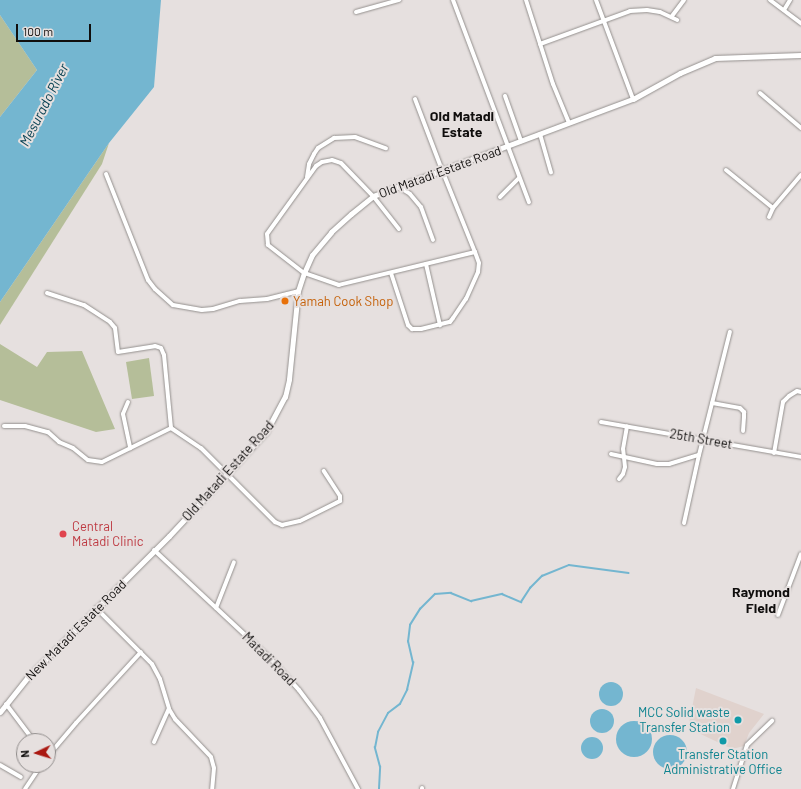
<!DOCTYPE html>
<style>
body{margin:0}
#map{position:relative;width:801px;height:789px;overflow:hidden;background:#e6e0df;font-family:Barlow,sans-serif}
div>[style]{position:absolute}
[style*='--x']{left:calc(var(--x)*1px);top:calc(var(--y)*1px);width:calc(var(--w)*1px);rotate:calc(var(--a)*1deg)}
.built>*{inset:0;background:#e0d2cd}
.green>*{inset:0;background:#b5be99}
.water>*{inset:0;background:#74b6d0}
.round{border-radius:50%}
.stream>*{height:1.5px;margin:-0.75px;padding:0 0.75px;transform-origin:0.75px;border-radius:0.75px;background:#74b6d0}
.roads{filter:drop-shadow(0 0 1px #94908e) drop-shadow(0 0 1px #94908e)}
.minor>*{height:4px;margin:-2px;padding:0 2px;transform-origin:2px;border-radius:2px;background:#fff}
.tertiary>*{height:5px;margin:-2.5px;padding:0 2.5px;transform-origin:2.5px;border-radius:2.5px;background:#fff}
.dots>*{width:11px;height:11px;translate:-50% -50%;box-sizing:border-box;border:2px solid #e6e0df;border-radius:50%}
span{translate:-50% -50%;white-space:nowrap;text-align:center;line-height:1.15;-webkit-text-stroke:4px #e6e0df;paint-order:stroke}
.street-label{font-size:13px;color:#100e0d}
.food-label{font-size:13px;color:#c56008}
.left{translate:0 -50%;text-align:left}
.health-label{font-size:13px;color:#be3a42}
.culture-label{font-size:13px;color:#0d838f}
.right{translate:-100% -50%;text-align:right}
.water-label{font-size:14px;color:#003c4e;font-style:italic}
.neighbourhood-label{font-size:14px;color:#100e0d;font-weight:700}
.north{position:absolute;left:16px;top:733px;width:40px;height:40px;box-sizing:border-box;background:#e6e0df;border:1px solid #908c8b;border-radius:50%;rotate:266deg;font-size:11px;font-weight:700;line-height:16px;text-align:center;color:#100e0d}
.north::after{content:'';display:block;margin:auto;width:14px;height:18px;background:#aa1811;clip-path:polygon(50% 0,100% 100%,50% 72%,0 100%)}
.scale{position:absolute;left:16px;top:24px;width:75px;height:18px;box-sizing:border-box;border:2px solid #100e0d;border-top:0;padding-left:5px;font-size:12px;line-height:14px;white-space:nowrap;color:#100e0d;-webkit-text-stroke:3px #e6e0df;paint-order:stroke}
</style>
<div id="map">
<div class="built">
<div style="clip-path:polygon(696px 688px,764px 714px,749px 733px,744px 746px,732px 749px,688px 728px)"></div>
</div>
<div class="green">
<div style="clip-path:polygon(0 15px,37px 70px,0 117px)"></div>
<div style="clip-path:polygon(109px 143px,102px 164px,0 325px,0 302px)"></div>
<div style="clip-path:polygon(0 344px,37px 367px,47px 352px,82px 351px,115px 429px,96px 432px,0 400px)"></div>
<div style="clip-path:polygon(149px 358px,154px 396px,132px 399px,126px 362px)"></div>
</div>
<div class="water">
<div style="clip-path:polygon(0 0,161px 0,154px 87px,109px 143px,0 302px,0 117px,37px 70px,0 15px)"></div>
<div class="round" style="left:599px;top:682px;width:24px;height:24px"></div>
<div class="round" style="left:590px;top:709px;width:24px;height:24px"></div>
<div class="round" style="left:616px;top:721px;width:36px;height:36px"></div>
<div class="round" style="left:653px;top:735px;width:34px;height:34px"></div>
<div class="round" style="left:581px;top:737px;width:22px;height:22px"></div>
</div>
<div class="stream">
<div style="--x:379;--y:789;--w:22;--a:-87"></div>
<div style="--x:380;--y:767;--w:20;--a:-105"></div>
<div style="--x:375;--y:748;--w:16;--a:-79"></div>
<div style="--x:378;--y:732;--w:21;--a:-62"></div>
<div style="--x:388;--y:713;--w:15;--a:-37"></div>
<div style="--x:400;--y:704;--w:16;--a:-63"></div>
<div style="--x:407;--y:690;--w:28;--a:-77"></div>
<div style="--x:413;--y:663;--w:22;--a:-103"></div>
<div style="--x:408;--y:642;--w:17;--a:-83"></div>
<div style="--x:410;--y:625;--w:19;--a:-58"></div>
<div style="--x:420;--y:609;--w:21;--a:-45"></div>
<div style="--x:435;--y:594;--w:16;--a:-4"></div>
<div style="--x:451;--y:593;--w:22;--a:22"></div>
<div style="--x:471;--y:601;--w:32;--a:-13"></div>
<div style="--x:502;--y:594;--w:21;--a:23"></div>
<div style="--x:521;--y:602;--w:17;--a:-57"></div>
<div style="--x:530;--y:588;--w:17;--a:-45"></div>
<div style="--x:542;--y:576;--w:29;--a:-22"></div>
<div style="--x:569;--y:565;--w:60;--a:7.7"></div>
</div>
<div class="roads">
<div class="minor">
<div style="--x:453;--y:0;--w:216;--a:69.4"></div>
<div style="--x:526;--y:0;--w:88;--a:72.2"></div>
<div style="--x:553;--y:84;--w:42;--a:67.7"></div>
<div style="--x:596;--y:0;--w:106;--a:69.5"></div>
<div style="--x:770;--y:0;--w:39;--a:37"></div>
<div style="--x:784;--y:10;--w:12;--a:-59"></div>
<div style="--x:356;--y:12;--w:45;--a:-15.6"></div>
<div style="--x:672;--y:16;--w:20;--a:-53"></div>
<div style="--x:540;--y:44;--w:96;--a:-20.1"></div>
<div style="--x:630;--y:11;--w:17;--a:-3"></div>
<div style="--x:647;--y:10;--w:13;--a:9"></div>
<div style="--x:660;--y:12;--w:19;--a:25"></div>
<div style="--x:760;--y:93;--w:54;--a:40.5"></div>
<div style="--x:505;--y:96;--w:48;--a:70.4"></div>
<div style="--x:415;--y:99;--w:76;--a:69.2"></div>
<div style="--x:442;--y:170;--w:88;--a:68.1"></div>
<div style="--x:540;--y:134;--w:40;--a:74"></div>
<div style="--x:726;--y:170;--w:60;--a:39"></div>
<div style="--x:106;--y:174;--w:114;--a:68.4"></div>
<div style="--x:148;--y:280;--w:11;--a:52"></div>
<div style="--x:155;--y:289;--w:24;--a:42"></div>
<div style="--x:173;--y:305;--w:29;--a:10"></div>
<div style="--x:202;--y:310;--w:11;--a:-5"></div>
<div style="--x:213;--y:309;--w:28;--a:-17"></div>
<div style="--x:240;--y:301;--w:27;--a:-4"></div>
<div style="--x:267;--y:299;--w:32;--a:-14"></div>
<div style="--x:307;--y:177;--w:13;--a:-81"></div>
<div style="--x:309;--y:164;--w:11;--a:-63"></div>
<div style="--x:314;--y:154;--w:7;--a:-56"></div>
<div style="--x:318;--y:148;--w:19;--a:-32"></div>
<div style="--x:334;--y:138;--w:21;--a:-3"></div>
<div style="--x:355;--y:137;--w:33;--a:20"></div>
<div style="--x:399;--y:187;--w:13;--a:32"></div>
<div style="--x:410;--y:194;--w:17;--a:50"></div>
<div style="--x:421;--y:207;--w:35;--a:70"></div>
<div style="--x:500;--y:197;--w:27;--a:-45"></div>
<div style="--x:769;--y:217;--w:10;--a:-66"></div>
<div style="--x:773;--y:208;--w:43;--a:-49.7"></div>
<div style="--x:426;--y:264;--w:63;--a:77.1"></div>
<div style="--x:391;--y:273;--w:55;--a:71.9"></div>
<div style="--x:408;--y:325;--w:6;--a:45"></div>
<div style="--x:412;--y:329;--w:9;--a:0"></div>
<div style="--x:421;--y:329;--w:30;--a:-14"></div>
<div style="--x:450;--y:322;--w:5;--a:-53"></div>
<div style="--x:453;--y:318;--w:23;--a:-56"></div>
<div style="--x:466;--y:299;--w:30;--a:-66"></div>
<div style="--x:478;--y:272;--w:9;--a:-84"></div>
<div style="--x:479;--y:263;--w:12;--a:-110"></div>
<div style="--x:475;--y:252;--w:140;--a:166.4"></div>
<div style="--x:339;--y:285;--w:37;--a:-161"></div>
<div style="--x:304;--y:273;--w:46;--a:-142.1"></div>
<div style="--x:268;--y:245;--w:11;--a:-95"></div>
<div style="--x:267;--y:234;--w:84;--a:-54.2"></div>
<div style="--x:316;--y:166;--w:7;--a:-34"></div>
<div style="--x:322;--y:162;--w:10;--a:-11"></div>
<div style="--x:332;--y:160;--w:9;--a:18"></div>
<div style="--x:341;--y:163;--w:46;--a:45.9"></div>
<div style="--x:373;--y:196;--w:42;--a:51.8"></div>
<div style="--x:47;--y:293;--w:39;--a:18"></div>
<div style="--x:84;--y:305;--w:31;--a:33"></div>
<div style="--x:110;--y:322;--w:8;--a:50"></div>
<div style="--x:115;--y:328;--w:24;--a:83"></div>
<div style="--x:118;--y:352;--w:37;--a:-9"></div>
<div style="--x:155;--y:346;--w:6;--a:18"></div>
<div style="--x:161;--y:348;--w:8;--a:67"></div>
<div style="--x:164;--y:355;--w:73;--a:84.5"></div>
<div style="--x:171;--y:428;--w:36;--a:34"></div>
<div style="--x:201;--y:448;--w:105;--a:45"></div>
<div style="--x:275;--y:522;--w:8;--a:23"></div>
<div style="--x:282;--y:525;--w:18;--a:-13"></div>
<div style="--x:300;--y:521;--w:45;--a:-26.6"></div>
<div style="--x:340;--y:501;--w:5;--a:-90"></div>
<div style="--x:340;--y:496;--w:30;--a:-123"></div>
<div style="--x:128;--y:402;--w:13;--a:113"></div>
<div style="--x:123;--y:414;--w:35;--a:78"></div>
<div style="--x:712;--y:403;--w:28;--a:10"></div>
<div style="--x:740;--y:408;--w:6;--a:45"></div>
<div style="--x:744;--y:412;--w:5;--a:90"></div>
<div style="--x:744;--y:417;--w:14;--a:94"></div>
<div style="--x:601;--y:422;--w:203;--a:9.9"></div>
<div style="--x:4;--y:426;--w:21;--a:0"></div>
<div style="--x:25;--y:426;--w:24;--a:15"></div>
<div style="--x:48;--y:432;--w:15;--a:42"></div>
<div style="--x:59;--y:442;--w:15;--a:23"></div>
<div style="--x:73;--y:448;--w:19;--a:39"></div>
<div style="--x:88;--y:460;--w:14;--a:8"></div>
<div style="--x:102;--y:462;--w:77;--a:-26.2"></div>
<div style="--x:774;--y:453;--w:52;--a:-80"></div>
<div style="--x:783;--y:402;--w:8;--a:-45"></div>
<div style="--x:789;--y:396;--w:9;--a:-32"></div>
<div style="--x:797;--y:391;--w:4;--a:14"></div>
<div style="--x:611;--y:454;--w:47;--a:12.3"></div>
<div style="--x:657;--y:464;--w:12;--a:0"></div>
<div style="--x:669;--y:464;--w:31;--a:-17"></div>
<div style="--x:619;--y:479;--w:6;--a:-51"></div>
<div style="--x:623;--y:474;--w:7;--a:-74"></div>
<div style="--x:625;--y:467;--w:18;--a:-96"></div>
<div style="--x:623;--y:449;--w:23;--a:-80"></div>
<div style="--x:684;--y:523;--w:70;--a:-77.6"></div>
<div style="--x:699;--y:455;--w:127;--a:-75.9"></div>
<div style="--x:154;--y:550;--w:158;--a:43"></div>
<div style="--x:270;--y:658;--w:43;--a:47.8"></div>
<div style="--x:299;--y:690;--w:35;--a:53"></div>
<div style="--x:320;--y:718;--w:81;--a:61.8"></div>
<div style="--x:96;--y:608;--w:79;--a:45"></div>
<div style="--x:152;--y:664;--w:17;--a:62"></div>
<div style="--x:160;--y:679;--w:31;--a:73"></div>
<div style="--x:169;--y:709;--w:12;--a:59"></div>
<div style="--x:175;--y:719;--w:52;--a:46.5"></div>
<div style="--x:211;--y:757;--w:11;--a:75"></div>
<div style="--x:214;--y:768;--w:21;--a:95"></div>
<div style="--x:216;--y:608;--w:49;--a:-68.6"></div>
<div style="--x:778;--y:615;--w:65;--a:-69.3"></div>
<div style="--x:6;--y:704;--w:41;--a:52.9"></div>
<div style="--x:31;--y:737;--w:7;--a:34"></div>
<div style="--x:154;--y:742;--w:36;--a:-66"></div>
<div style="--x:48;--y:756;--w:43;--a:-49.7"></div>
<div style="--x:76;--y:723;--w:96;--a:-47.5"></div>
<div style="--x:0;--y:765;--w:24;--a:30"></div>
<div style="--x:25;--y:789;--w:29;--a:-56"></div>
<div style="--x:422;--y:789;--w:1;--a:-90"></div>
<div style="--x:733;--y:789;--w:46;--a:-72.3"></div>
<div style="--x:747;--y:745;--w:35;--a:-44"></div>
</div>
<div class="tertiary">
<div style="--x:0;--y:712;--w:43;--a:-51.5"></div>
<div style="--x:27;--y:678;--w:201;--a:-45"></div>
<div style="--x:169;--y:536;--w:142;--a:-47"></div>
<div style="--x:266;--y:432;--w:40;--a:-62"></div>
<div style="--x:285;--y:397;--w:18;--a:-77"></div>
<div style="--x:289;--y:379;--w:88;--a:-84.2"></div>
<div style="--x:298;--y:291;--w:19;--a:-72"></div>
<div style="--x:304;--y:273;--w:20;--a:-66"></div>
<div style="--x:312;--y:255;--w:30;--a:-50"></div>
<div style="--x:331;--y:232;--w:27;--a:-42"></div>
<div style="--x:351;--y:214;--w:28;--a:-39"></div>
<div style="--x:373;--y:196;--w:278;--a:-20.5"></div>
<div style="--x:633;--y:99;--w:54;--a:-29"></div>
<div style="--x:680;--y:73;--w:38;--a:-23"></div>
<div style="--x:715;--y:58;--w:86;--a:-2"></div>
</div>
</div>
<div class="dots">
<div style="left:285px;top:301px;background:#e8710a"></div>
<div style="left:63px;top:534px;background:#e0444e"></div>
<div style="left:738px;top:720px;background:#0f9aa8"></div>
<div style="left:723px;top:741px;background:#0f9aa8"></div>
</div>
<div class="street-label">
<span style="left:440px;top:172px;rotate:-20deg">Old Matadi Estate Road</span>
<span style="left:701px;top:439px;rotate:10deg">25th Street</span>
<span style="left:228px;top:471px;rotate:-48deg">Old Matadi Estate Road</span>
<span style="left:76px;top:630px;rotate:-45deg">New Matadi Estate Road</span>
<span style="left:269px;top:659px;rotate:45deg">Matadi Road</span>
</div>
<div class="food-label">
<span class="left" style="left:293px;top:301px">Yamah Cook Shop</span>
</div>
<div class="health-label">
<span class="left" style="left:72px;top:534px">Central<br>Matadi Clinic</span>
</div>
<div class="culture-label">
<span class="right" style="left:730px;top:720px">MCC Solid waste<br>Transfer Station</span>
<span style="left:723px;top:762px">Transfer Station<br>Administrative Office</span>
</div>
<div class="water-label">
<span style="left:44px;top:105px;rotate:-63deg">Mesurado River</span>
</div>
<div class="neighbourhood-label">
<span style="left:462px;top:124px">Old Matadi<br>Estate</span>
<span style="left:761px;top:600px">Raymond<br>Field</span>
</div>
<div class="north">N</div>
<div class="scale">100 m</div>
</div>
